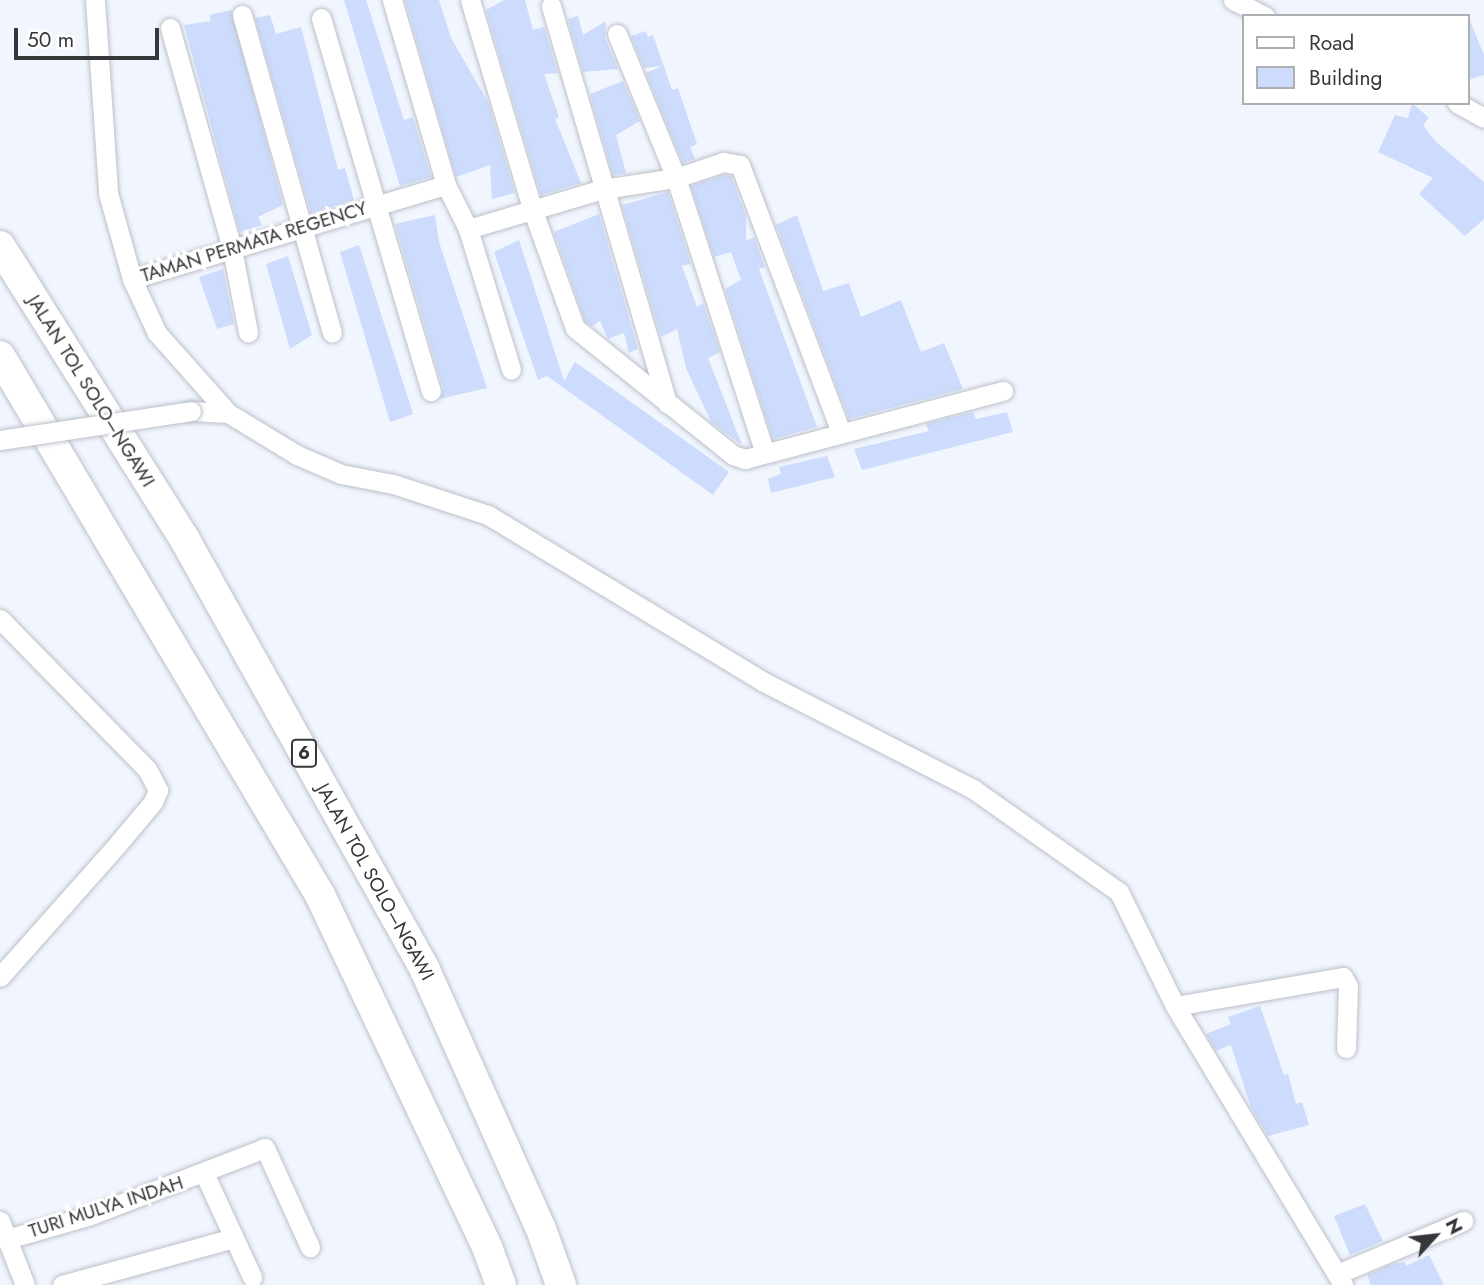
<!DOCTYPE html>
<meta charset="utf-8">
<style>
body{margin:0}
#map{position:relative;width:1484px;height:1285px;overflow:hidden;background:#f0f5fe;font-family:Jost,sans-serif}
div>[style]{position:absolute}
[style*='--x']{left:calc(var(--x)*1px);top:calc(var(--y)*1px);width:calc(var(--w)*1px);rotate:calc(var(--a)*1deg)}
.building>*{inset:0;background:#cddcfc}
.roads{filter:drop-shadow(0 0 2px #bcc0c9) drop-shadow(0 0 2px #bcc0c9)}
.minor>*{height:19px;margin:-9.5px;padding:0 9.5px;transform-origin:9.5px;border-radius:9.5px;background:#fff}
.highway>*{height:30px;margin:-15px;padding:0 15px;transform-origin:15px;border-radius:15px;background:#fff}
.bridges{filter:drop-shadow(0 0 2px #bcc0c9) drop-shadow(0 0 2px #bcc0c9)}
.minor-bridge>*{height:19px;margin:-9.5px;padding:0 9.5px;transform-origin:9.5px;border-radius:9.5px;background:#fff}
span{translate:-50% -50%;white-space:nowrap;text-align:center;line-height:1.15;-webkit-text-stroke:6px #fff;paint-order:stroke}
.shield-label span{padding:2px 5px;background:#fff;border:2px solid;border-radius:5px;-webkit-text-stroke-width:0}
.shield-label{font-size:18px;color:#35373b;font-weight:700}
.street-label{font-size:19px;color:#35373b}
.legend{position:absolute;left:1242px;top:14px;width:228px;height:91px;box-sizing:border-box;background:#fff;border:2px solid #aeafb1;margin:0;padding:9px 12px;list-style:none;font-size:21px;color:#35373b}
.legend li{display:flex;align-items:center;gap:14px;height:35px}
.legend b{width:35px;border:2px solid #aeafb1}
.north{position:absolute;left:1400px;top:1201px;width:70px;height:70px;-webkit-text-stroke:5px #fff;paint-order:stroke;rotate:63deg;font-size:19px;font-weight:700;line-height:28px;text-align:center;color:#35373b}
.north::after{content:'';display:block;margin:auto;width:24px;height:32px;background:#35373b;clip-path:polygon(50% 0,100% 100%,50% 72%,0 100%)}
.scale{position:absolute;left:14px;top:28px;width:145px;height:32px;box-sizing:border-box;border:4px solid #35373b;border-top:0;padding-left:9px;font-size:21px;line-height:24px;white-space:nowrap;color:#35373b;-webkit-text-stroke:5px #fff;paint-order:stroke}
</style>
<div id="map">
<div class="building">
<div style="clip-path:polygon(344px 0,366px 0,404px 120px,413px 117px,431px 177px,400px 186px)"></div>
<div style="clip-path:polygon(405px 0,439px 0,451px 38px,488px 102px,515px 193px,492px 199px,490px 165px,456px 177px)"></div>
<div style="clip-path:polygon(504px 0,525px 0,533px 30px,544px 27px,558px 73px,544px 74px,559px 117px,555px 119px,581px 183px,541px 195px,486px 10px)"></div>
<div style="clip-path:polygon(231px 10px,283px 205px,258px 217px,262px 225px,240px 232px,184px 25px,211px 21px,209px 15px)"></div>
<div style="clip-path:polygon(270px 15px,276px 34px,301px 27px,338px 170px,345px 168px,354px 200px,311px 213px,255px 18px)"></div>
<div style="clip-path:polygon(578px 16px,583px 35px,606px 21px,605px 38px,618px 69px,583px 72px,568px 19px)"></div>
<div style="clip-path:polygon(1468px 16px,1484px 55px,1484px 75px,1468px 80px)"></div>
<div style="clip-path:polygon(646px 31px,648px 37px,653px 35px,672px 90px,678px 88px,697px 144px,690px 147px,695px 159px,683px 163px,646px 73px,663px 66px,644px 68px,631px 36px)"></div>
<div style="clip-path:polygon(623px 81px,640px 121px,616px 135px,626px 173px,613px 175px,590px 94px)"></div>
<div style="clip-path:polygon(1412px 103px,1429px 118px,1423px 125px,1435px 141px,1484px 182px,1484px 219px,1465px 236px,1419px 194px,1433px 178px,1378px 152px,1395px 115px,1408px 118px)"></div>
<div style="clip-path:polygon(724px 175px,731px 176px,746px 216px,746px 241px,754px 237px,765px 267px,759px 269px,817px 427px,773px 439px,725px 289px,741px 280px,731px 252px,714px 257px,691px 186px)"></div>
<div style="clip-path:polygon(668px 192px,691px 264px,682px 266px,697px 307px,703px 303px,720px 352px,708px 358px,742px 445px,711px 422px,686px 368px,677px 329px,661px 337px,622px 205px)"></div>
<div style="clip-path:polygon(599px 214px,638px 349px,629px 353px,624px 333px,608px 339px,600px 321px,592px 326px,585px 321px,554px 232px)"></div>
<div style="clip-path:polygon(435px 215px,439px 242px,487px 388px,440px 399px,443px 388px,395px 224px)"></div>
<div style="clip-path:polygon(797px 215px,823px 291px,849px 283px,861px 317px,901px 300px,921px 352px,944px 343px,963px 389px,849px 419px,776px 225px)"></div>
<div style="clip-path:polygon(519px 240px,564px 381px,575px 362px,729px 472px,713px 495px,547px 376px,538px 380px,494px 252px)"></div>
<div style="clip-path:polygon(359px 245px,413px 414px,390px 422px,340px 252px)"></div>
<div style="clip-path:polygon(288px 256px,312px 335px,290px 349px,266px 264px)"></div>
<div style="clip-path:polygon(223px 269px,234px 324px,217px 329px,199px 277px)"></div>
<div style="clip-path:polygon(973px 412px,976px 419px,1007px 412px,1013px 432px,862px 470px,854px 449px,929px 431px,926px 424px)"></div>
<div style="clip-path:polygon(827px 456px,835px 477px,771px 493px,768px 479px,781px 474px,779px 467px)"></div>
<div style="clip-path:polygon(1260px 1006px,1284px 1075px,1288px 1074px,1296px 1104px,1302px 1102px,1309px 1125px,1268px 1136px,1251px 1108px,1231px 1045px,1216px 1051px,1206px 1034px,1231px 1024px,1228px 1017px)"></div>
<div style="clip-path:polygon(1365px 1204px,1383px 1241px,1350px 1255px,1334px 1216px)"></div>
<div style="clip-path:polygon(1429px 1255px,1444px 1285px,1371px 1285px,1367px 1275px,1392px 1264px,1405px 1262px,1406px 1266px)"></div>
</div>
<div class="roads">
<div class="minor">
<div style="--x:95;--y:0;--w:193;--a:86.1"></div>
<div style="--x:108;--y:193;--w:89;--a:74.4"></div>
<div style="--x:132;--y:279;--w:60;--a:65.2"></div>
<div style="--x:157;--y:333;--w:107;--a:48.4"></div>
<div style="--x:228;--y:413;--w:37;--a:-177"></div>
<div style="--x:392;--y:0;--w:193;--a:73.7"></div>
<div style="--x:446;--y:185;--w:49;--a:63.4"></div>
<div style="--x:468;--y:229;--w:141;--a:-16.5"></div>
<div style="--x:603;--y:189;--w:74;--a:-8.6"></div>
<div style="--x:676;--y:178;--w:50;--a:-18.8"></div>
<div style="--x:723;--y:162;--w:17;--a:10"></div>
<div style="--x:740;--y:165;--w:285;--a:69.3"></div>
<div style="--x:470;--y:0;--w:220;--a:73.4"></div>
<div style="--x:533;--y:211;--w:124;--a:70.3"></div>
<div style="--x:575;--y:328;--w:203;--a:38.8"></div>
<div style="--x:733;--y:455;--w:13;--a:18"></div>
<div style="--x:745;--y:459;--w:267;--a:-14.8"></div>
<div style="--x:1233;--y:0;--w:36;--a:27"></div>
<div style="--x:551;--y:6;--w:414;--a:73.7"></div>
<div style="--x:242;--y:15;--w:330;--a:74.2"></div>
<div style="--x:321;--y:18;--w:389;--a:73.6"></div>
<div style="--x:170;--y:28;--w:230;--a:74.3"></div>
<div style="--x:232;--y:249;--w:85;--a:79.1"></div>
<div style="--x:617;--y:34;--w:156;--a:67.7"></div>
<div style="--x:676;--y:178;--w:289;--a:72.1"></div>
<div style="--x:1457;--y:103;--w:31;--a:29"></div>
<div style="--x:468;--y:229;--w:147;--a:73"></div>
<div style="--x:132;--y:279;--w:328;--a:-16.7"></div>
<div style="--x:228;--y:413;--w:81;--a:31.3"></div>
<div style="--x:297;--y:455;--w:48;--a:23.4"></div>
<div style="--x:341;--y:474;--w:53;--a:10.9"></div>
<div style="--x:393;--y:484;--w:100;--a:18.1"></div>
<div style="--x:488;--y:515;--w:323;--a:31.2"></div>
<div style="--x:764;--y:682;--w:235;--a:27.1"></div>
<div style="--x:973;--y:789;--w:179;--a:35.2"></div>
<div style="--x:1119;--y:892;--w:127;--a:63.8"></div>
<div style="--x:1175;--y:1006;--w:326;--a:58.9"></div>
<div style="--x:0;--y:619;--w:210;--a:45.6"></div>
<div style="--x:147;--y:769;--w:24;--a:62"></div>
<div style="--x:158;--y:790;--w:13;--a:113"></div>
<div style="--x:153;--y:802;--w:56;--a:129.9"></div>
<div style="--x:117;--y:845;--w:176;--a:131.6"></div>
<div style="--x:1175;--y:1006;--w:170;--a:-9.8"></div>
<div style="--x:1343;--y:977;--w:10;--a:61"></div>
<div style="--x:1348;--y:986;--w:62;--a:91.8"></div>
<div style="--x:204;--y:1173;--w:115;--a:65.2"></div>
<div style="--x:0;--y:1221;--w:69;--a:68.7"></div>
<div style="--x:7;--y:1239;--w:87;--a:-15.9"></div>
<div style="--x:91;--y:1215;--w:186;--a:-21.1"></div>
<div style="--x:265;--y:1148;--w:109;--a:65.6"></div>
<div style="--x:1337;--y:1274;--w:137;--a:-22.8"></div>
<div style="--x:62;--y:1285;--w:178;--a:-15.3"></div>
</div>
<div class="highway">
<div style="--x:0;--y:246;--w:347;--a:57.8"></div>
<div style="--x:185;--y:540;--w:492;--a:60.8"></div>
<div style="--x:425;--y:970;--w:284;--a:65.9"></div>
<div style="--x:541;--y:1229;--w:59;--a:70.3"></div>
<div style="--x:0;--y:356;--w:627;--a:59.3"></div>
<div style="--x:320;--y:895;--w:390;--a:64.6"></div>
<div style="--x:487;--y:1247;--w:40;--a:69.8"></div>
</div>
</div>
<div class="bridges">
<div class="minor-bridge">
<div style="--x:0;--y:440;--w:193;--a:-8.6"></div>
</div>
</div>
<div class="shield-label">
<span style="left:304px;top:753px">6</span>
</div>
<div class="street-label">
<span style="left:254px;top:242px;rotate:-17deg">TAMAN PERMATA REGENCY</span>
<span style="left:91px;top:391px;rotate:58deg">JALAN TOL SOLO–NGAWI</span>
<span style="left:375px;top:882px;rotate:61deg">JALAN TOL SOLO–NGAWI</span>
<span style="left:106px;top:1207px;rotate:-18deg">TURI MULYA INDAH</span>
</div>
<ul class="legend">
<li><b style="height:9px;background:#fff"></b>Road</li>
<li><b style="height:19px;background:#cddcfc"></b>Building</li>
</ul>
<div class="north">N</div>
<div class="scale">50 m</div>
</div>
